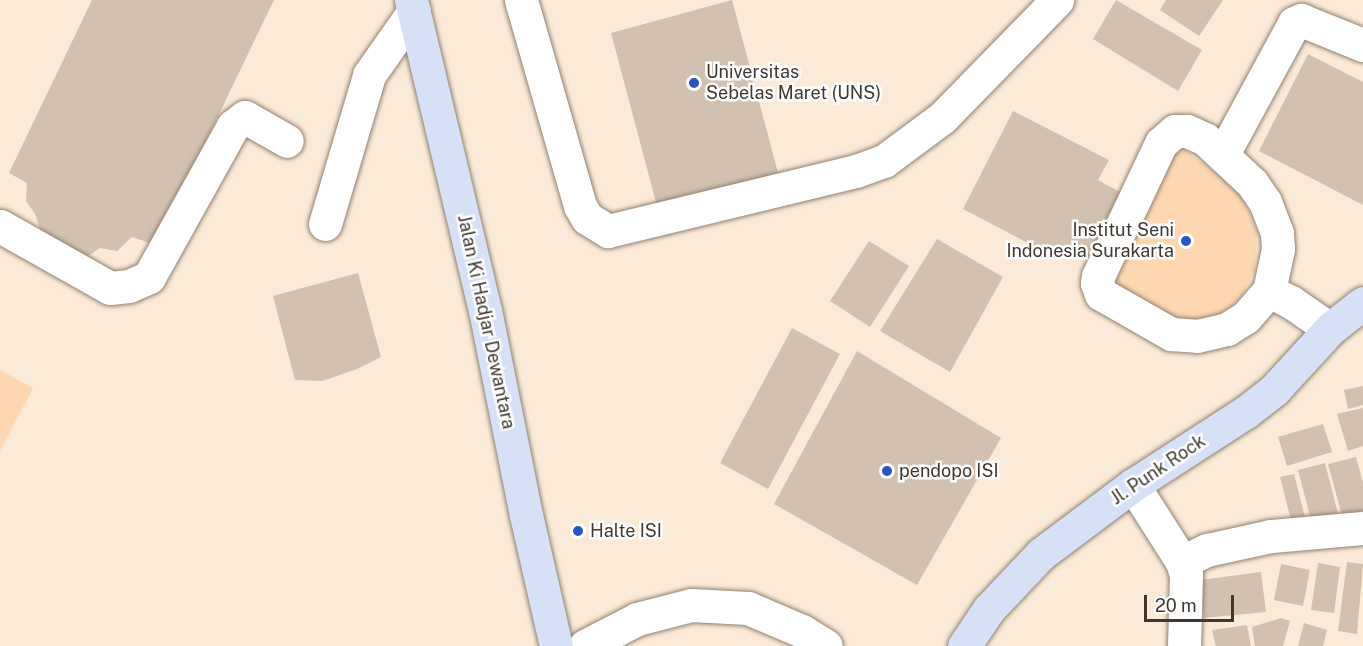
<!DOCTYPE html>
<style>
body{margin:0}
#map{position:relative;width:1363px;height:646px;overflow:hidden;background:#fcead8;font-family:"Public Sans",sans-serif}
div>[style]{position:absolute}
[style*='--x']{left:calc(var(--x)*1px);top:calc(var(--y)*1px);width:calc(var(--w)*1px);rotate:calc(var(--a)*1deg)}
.green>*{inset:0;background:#fed7b0}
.building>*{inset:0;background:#d2c1b0}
.roads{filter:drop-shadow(0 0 2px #918171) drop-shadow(0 0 2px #918171)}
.minor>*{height:33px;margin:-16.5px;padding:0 16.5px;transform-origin:16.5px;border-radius:16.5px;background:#fff}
.major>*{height:33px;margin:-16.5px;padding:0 16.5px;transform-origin:16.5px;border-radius:16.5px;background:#d6e1f7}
.dots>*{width:16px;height:16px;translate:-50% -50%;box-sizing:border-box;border:3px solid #fff;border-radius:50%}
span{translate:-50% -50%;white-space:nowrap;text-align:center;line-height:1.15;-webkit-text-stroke:5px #fff;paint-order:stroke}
.poi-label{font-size:18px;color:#3f3831}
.left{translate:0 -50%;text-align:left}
.right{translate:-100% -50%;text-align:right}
.street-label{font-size:18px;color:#3f3831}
.scale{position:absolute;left:1144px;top:595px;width:90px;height:27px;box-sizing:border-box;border:3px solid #3f3831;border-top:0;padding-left:8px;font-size:18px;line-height:21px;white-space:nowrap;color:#3f3831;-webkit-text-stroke:4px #fff;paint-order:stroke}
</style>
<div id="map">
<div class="green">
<div style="clip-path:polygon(1184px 150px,1230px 182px,1242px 197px,1257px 231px,1255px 270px,1242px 295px,1231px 306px,1207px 322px,1168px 319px,1108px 282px,1172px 154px)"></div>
<div style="clip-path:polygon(0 370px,33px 388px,0 451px)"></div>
</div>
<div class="building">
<div style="clip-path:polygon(92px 0,274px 0,156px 245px,132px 237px,117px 251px,100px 248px,80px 261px,46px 247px,35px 214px,26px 201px,27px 183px,9px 173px)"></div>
<div style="clip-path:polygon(732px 0,778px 173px,657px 206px,611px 33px)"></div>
<div style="clip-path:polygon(1116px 0,1202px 50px,1178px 91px,1093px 39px)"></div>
<div style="clip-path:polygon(1166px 0,1223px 0,1199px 36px,1160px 10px)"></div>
<div style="clip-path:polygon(1308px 54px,1363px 82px,1363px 205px,1259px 151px)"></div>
<div style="clip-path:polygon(1013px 111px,1109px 160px,1098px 180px,1120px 192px,1088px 257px,1064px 245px,1057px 258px,963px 209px)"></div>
<div style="clip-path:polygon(937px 239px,1003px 277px,950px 372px,880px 331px)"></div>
<div style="clip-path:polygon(869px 241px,909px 266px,870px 327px,830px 301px)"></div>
<div style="clip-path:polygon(358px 273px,381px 357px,357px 369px,322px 381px,295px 380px,273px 296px)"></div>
<div style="clip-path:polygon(792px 328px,840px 354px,768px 489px,720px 463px)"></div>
<div style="clip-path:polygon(857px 351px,1001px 438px,917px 585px,774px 504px)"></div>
<div style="clip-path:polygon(1363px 386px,1363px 405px,1348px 409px,1344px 390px)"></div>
<div style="clip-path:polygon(1363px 408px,1363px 446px,1348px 451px,1337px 414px)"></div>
<div style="clip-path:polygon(1323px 424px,1332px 452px,1287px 466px,1278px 437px)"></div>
<div style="clip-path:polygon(1356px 457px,1363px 483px,1363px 511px,1342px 516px,1328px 464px)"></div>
<div style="clip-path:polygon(1325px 463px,1339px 517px,1312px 524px,1298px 470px)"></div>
<div style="clip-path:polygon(1294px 474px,1306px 521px,1292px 524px,1280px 477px)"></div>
<div style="clip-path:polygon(1347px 562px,1363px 564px,1357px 634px,1338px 631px)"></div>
<div style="clip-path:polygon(1318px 563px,1340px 567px,1334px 613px,1311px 610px)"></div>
<div style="clip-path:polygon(1281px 564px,1310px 570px,1303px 606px,1274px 600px)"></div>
<div style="clip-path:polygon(1261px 572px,1266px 612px,1204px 618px,1200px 580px)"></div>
<div style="clip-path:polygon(1281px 618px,1290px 621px,1283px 646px,1255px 646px,1252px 627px)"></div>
<div style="clip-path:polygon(1304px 623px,1327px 630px,1323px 646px,1298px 646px)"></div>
<div style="clip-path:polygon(1247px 625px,1251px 646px,1216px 646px,1212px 630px)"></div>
</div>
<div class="roads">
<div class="minor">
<div style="--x:521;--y:0;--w:214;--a:74"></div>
<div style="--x:580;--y:206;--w:14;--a:60"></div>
<div style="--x:587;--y:218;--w:25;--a:32"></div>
<div style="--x:608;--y:231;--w:255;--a:-13.6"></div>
<div style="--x:856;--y:171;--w:30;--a:-20"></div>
<div style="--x:884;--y:161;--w:72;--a:-36.6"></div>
<div style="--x:942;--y:118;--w:165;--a:-45.7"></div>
<div style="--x:1223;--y:154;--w:149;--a:-61.5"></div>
<div style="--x:1294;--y:23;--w:8;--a:-23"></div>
<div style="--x:1301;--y:20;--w:67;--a:22"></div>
<div style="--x:325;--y:224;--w:155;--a:-73.5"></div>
<div style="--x:369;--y:75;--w:78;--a:-54.9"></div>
<div style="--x:0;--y:226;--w:126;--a:29.4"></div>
<div style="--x:110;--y:288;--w:19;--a:-6"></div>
<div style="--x:129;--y:286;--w:22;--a:-24"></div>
<div style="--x:149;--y:277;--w:173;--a:-60.9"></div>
<div style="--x:233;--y:126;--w:15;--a:-37"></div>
<div style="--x:245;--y:117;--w:48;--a:29.7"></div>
<div style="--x:1269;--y:291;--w:43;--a:-77.9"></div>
<div style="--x:1278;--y:249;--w:16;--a:-94"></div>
<div style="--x:1277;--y:233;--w:33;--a:-111"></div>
<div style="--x:1265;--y:202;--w:23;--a:-124"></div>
<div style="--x:1252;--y:183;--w:64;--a:-136.9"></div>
<div style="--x:1205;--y:139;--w:20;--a:-156"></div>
<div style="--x:1187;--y:131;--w:12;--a:180"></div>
<div style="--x:1175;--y:131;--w:18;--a:139"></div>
<div style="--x:1161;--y:143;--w:147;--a:115.3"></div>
<div style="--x:1098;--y:276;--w:7;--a:98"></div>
<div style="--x:1097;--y:283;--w:12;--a:70"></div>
<div style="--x:1101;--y:294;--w:81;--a:29.7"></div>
<div style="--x:1171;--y:334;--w:26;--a:4"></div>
<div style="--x:1197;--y:336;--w:31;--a:-13"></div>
<div style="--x:1227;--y:329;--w:22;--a:-32"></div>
<div style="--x:1246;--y:317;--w:35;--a:-49"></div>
<div style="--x:1269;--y:291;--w:25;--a:27"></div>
<div style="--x:1291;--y:302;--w:47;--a:34.7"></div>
<div style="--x:1133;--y:485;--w:91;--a:57.5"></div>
<div style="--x:1182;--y:562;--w:14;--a:73"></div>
<div style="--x:1186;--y:575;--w:71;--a:91.6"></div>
<div style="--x:1182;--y:562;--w:28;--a:-26"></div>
<div style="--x:1207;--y:550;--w:66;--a:-12.3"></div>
<div style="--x:1271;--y:536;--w:92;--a:-5"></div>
<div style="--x:585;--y:646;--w:59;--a:-27.4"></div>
<div style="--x:637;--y:619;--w:56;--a:-14.5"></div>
<div style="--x:691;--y:605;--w:57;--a:3"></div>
<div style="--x:748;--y:608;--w:59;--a:23.1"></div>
<div style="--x:802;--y:631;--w:28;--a:32"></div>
</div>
<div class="major">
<div style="--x:411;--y:0;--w:319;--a:76.6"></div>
<div style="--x:485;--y:310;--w:209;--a:78.7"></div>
<div style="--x:526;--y:515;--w:134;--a:77.1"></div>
<div style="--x:964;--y:646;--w:45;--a:-56"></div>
<div style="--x:989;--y:609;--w:76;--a:-46.6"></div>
<div style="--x:1041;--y:554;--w:115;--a:-36.9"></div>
<div style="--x:1133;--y:485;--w:135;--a:-32.9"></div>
<div style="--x:1246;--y:412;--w:37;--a:-38"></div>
<div style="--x:1275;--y:389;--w:81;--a:-47.5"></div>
<div style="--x:1330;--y:329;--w:42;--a:-38.2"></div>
</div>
</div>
<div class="dots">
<div style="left:694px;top:83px;background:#2a56c5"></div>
<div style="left:1186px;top:241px;background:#2a56c5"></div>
<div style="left:887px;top:471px;background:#2a56c5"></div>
<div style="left:578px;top:531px;background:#2a56c5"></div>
</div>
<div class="poi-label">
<span class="left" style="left:706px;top:83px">Universitas<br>Sebelas Maret (UNS)</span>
<span class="right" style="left:1174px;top:241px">Institut Seni<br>Indonesia Surakarta</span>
<span class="left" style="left:899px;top:471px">pendopo ISI</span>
<span class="left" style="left:590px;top:531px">Halte ISI</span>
</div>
<div class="street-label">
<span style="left:486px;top:322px;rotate:78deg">Jalan Ki Hadjar Dewantara</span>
<span style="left:1158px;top:470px;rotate:-34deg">Jl. Punk Rock</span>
</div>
<div class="scale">20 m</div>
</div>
